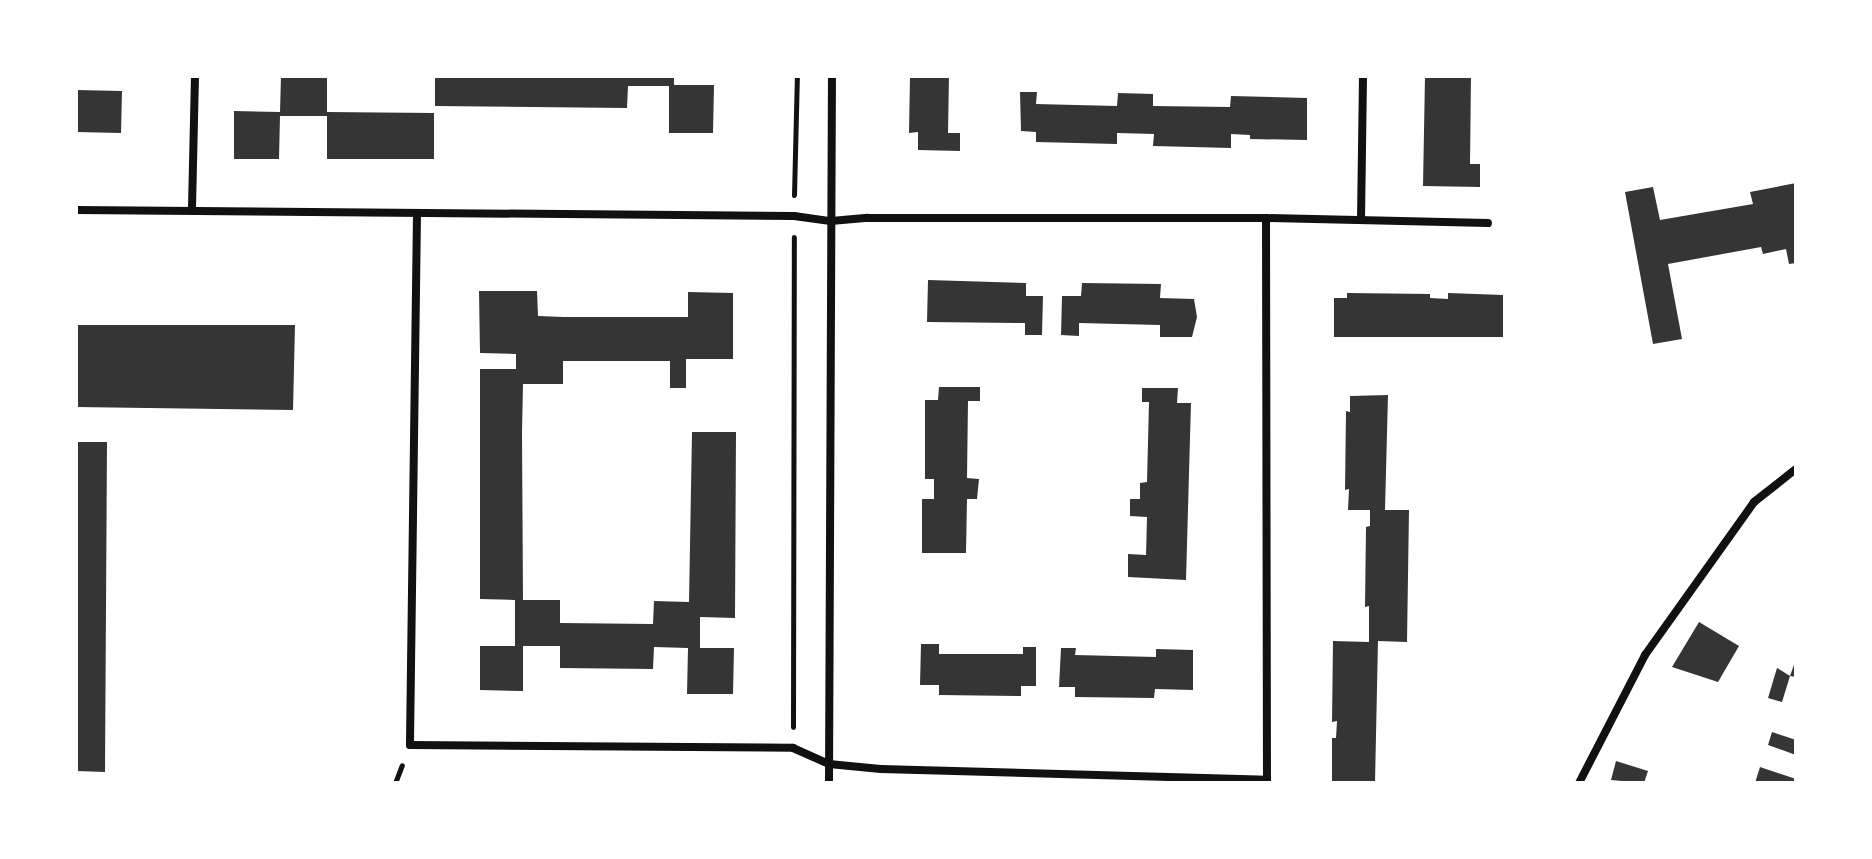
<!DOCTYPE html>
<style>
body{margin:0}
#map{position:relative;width:1872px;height:859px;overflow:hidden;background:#fff;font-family:"Golos Text",sans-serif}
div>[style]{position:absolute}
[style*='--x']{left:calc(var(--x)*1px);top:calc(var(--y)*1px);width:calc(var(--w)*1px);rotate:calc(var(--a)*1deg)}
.building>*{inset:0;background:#353535}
.path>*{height:5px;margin:-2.5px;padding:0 2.5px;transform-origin:2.5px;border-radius:2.5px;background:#111}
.minor>*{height:8px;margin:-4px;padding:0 4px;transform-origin:4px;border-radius:4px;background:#111}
span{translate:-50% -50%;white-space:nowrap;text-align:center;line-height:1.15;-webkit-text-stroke:6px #fff;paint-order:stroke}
.frame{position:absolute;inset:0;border:78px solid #fff;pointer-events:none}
</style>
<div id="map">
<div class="building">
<div style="clip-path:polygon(281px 76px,327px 76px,327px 112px,434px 113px,434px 159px,327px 159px,327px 116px,280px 116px,279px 159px,234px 159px,234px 111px,280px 112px)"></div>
<div style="clip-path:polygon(435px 76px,674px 76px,674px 85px,714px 85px,713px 133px,669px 133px,669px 86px,628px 86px,627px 108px,435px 106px)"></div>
<div style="clip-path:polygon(910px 76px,949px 76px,948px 133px,960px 133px,960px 151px,918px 150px,918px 132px,909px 133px)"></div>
<div style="clip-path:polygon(1425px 76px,1471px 76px,1470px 164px,1480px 164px,1480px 187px,1423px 186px)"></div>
<div style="clip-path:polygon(76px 90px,122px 91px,121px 133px,76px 132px)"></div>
<div style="clip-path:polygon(1020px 92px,1037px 92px,1036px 104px,1076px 105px,1117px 106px,1118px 93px,1153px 94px,1153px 106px,1230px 107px,1231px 96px,1307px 98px,1307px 140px,1250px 139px,1250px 135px,1231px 134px,1231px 148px,1153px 146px,1154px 134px,1117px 133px,1117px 144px,1036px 142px,1036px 132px,1021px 131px)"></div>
<div style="clip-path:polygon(1796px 183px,1796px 263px,1789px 264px,1786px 249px,1763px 254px,1761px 247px,1668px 264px,1682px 339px,1653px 344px,1625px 192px,1653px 187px,1660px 220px,1753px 204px,1750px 192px)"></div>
<div style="clip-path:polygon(928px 280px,1026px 283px,1026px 296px,1043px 296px,1042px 335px,1025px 335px,1025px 323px,927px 322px)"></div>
<div style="clip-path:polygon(1082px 283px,1161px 284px,1160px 298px,1194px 299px,1197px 317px,1192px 337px,1160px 337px,1160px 325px,1079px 323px,1079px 336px,1061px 335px,1062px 296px,1081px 296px)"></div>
<div style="clip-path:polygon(479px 291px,537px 291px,538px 316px,564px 317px,688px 317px,688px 292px,733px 293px,733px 359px,686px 359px,686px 388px,670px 388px,670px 361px,563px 361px,563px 384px,523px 384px,522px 432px,523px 600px,560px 600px,560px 623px,653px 624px,654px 601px,689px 602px,692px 432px,736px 432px,735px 618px,700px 617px,700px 648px,734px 648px,733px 694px,687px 694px,688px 648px,654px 647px,653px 669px,560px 668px,560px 646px,523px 646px,523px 691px,480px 690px,480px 646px,515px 646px,515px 600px,480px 599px,480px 369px,516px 369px,516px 354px,480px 353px)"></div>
<div style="clip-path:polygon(1347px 293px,1430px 294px,1430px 298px,1448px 299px,1448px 293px,1503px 295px,1503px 337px,1334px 337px,1334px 298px,1347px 298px)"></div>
<div style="clip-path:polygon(76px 325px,295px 325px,293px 410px,76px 407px)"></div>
<div style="clip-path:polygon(939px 387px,980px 387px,980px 401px,968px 401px,967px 478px,979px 479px,977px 499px,967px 499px,966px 553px,922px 553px,922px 499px,934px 499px,934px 479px,925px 479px,925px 400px,938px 400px)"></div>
<div style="clip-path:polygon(1142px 388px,1178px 388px,1177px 403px,1191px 403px,1186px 580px,1128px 577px,1128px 554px,1146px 555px,1147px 517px,1130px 516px,1130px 499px,1140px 499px,1140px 483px,1147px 482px,1149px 402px,1142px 402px)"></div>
<div style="clip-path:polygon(1388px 395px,1385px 510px,1409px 510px,1407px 642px,1378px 641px,1375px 783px,1332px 783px,1332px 738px,1336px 738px,1337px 721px,1332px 722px,1333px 641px,1369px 642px,1369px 606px,1365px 607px,1366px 527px,1370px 526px,1370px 510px,1348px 510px,1349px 489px,1345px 490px,1346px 411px,1350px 412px,1350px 396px)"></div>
<div style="clip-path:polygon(76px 442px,107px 442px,105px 772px,76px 771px)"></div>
<div style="clip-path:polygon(1699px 622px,1739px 646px,1718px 682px,1672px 667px)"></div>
<div style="clip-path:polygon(921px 644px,939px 644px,939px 654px,1023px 654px,1023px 647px,1036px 647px,1036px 686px,1021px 686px,1021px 696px,939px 695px,939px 685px,920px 685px)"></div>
<div style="clip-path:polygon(1061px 648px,1076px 648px,1075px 655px,1156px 657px,1156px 649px,1193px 650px,1193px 690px,1155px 689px,1154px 698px,1075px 697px,1075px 687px,1059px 687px)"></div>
<div style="clip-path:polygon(1796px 659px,1796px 677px,1790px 676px)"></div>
<div style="clip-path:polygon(1777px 668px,1790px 676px,1782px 702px,1768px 698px)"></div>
<div style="clip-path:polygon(1772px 732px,1796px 740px,1796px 755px,1768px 745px)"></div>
<div style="clip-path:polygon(1616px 761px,1648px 771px,1644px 783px,1611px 780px)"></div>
<div style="clip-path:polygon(1760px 767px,1796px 779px,1796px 783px,1755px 783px)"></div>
</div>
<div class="path">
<div style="--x:794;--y:195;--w:119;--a:-88.6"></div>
<div style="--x:793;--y:727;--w:490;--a:-89.9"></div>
<div style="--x:395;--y:783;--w:19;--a:-69"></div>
</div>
<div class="minor">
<div style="--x:192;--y:208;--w:132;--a:-88.7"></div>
<div style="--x:76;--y:210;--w:718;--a:0.48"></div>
<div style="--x:794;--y:216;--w:37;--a:8"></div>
<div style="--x:831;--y:221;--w:37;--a:-5"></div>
<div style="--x:868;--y:218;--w:398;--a:0"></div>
<div style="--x:1266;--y:218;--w:222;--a:1.3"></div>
<div style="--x:417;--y:214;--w:531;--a:90.76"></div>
<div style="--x:410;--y:745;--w:383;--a:0.4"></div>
<div style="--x:793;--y:748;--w:39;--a:24"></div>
<div style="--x:829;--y:764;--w:52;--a:5.5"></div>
<div style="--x:881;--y:769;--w:386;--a:1.6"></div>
<div style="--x:1266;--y:218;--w:564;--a:89.9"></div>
<div style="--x:1361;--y:220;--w:144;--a:-89.2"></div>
<div style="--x:829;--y:783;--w:707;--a:-89.76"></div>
<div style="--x:1579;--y:783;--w:144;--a:-62.7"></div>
<div style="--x:1645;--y:655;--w:188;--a:-54.5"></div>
<div style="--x:1754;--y:502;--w:53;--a:-38.2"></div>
</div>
<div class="frame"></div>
</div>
